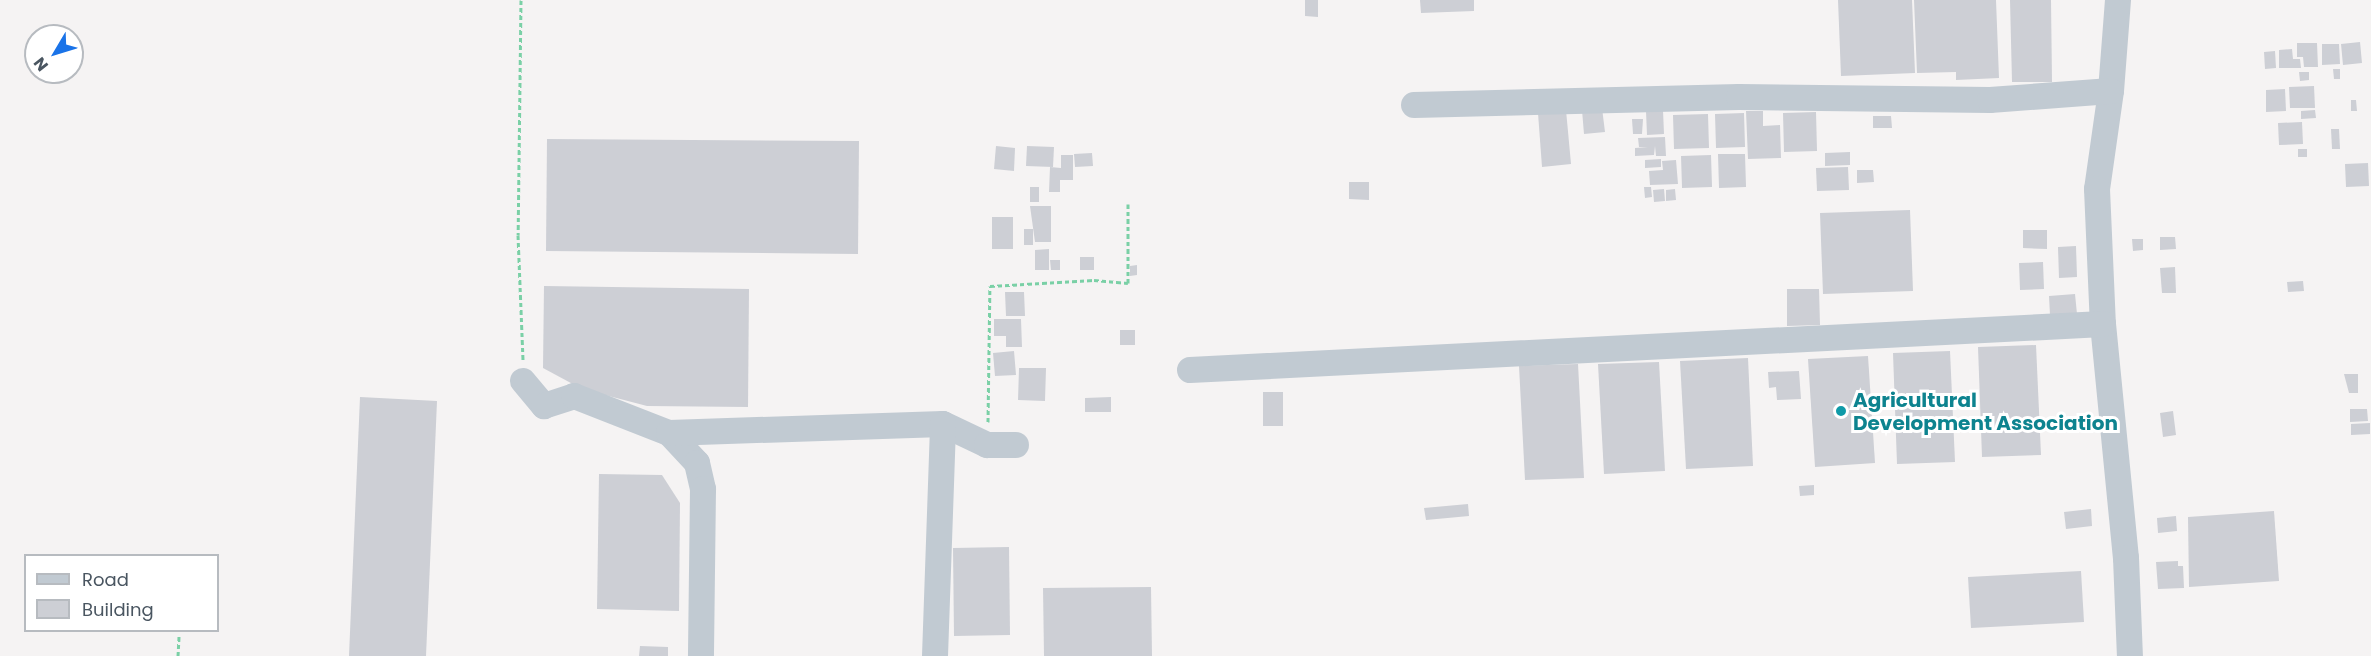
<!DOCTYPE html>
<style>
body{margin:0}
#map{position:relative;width:2371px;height:656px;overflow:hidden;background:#f5f3f3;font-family:Poppins,sans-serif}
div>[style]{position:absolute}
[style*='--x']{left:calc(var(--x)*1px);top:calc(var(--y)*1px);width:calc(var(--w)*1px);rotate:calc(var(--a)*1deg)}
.building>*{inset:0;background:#cdcfd5}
.path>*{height:3px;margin-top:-1.5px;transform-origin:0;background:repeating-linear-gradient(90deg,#7ad0a6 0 4.5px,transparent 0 7.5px)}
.minor>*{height:26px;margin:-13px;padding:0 13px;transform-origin:13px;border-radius:13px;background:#c1cad2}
.dots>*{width:16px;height:16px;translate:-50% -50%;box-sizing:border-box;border:3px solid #fff;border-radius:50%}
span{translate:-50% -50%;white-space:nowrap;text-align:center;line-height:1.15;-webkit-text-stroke:6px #fff;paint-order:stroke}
.culture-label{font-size:20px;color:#0d838f;font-weight:700}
.left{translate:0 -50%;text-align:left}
.legend{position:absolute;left:24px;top:554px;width:195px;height:78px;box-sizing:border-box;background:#fff;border:2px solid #b7bbc0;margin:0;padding:8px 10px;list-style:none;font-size:18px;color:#4a5661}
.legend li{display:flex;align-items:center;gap:12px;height:30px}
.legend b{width:30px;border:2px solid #b7bbc0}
.north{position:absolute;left:24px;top:24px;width:60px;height:60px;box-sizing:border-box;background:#fff;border:2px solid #b7bbc0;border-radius:50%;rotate:232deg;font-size:16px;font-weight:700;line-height:24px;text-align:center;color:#4a5661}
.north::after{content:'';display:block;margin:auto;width:21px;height:27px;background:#1a73e8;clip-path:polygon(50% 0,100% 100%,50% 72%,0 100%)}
</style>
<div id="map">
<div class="building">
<div style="clip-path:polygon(1305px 0,1318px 0,1318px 17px,1305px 16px)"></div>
<div style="clip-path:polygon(1420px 0,1474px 0,1474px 11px,1421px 13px)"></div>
<div style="clip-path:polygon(1838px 0,1912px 0,1915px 73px,1841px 76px)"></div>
<div style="clip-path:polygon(1914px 0,1996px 0,1999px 78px,1956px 80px,1956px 72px,1917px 73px)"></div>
<div style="clip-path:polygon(2010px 0,2051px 0,2052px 82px,2012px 82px)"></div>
<div style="clip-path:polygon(2360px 42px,2362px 63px,2343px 65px,2341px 44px)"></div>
<div style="clip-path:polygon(2297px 43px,2317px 43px,2318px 67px,2304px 67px,2303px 57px,2297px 57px)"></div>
<div style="clip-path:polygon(2322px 44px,2339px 44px,2340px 64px,2322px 65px)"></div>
<div style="clip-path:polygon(2292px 49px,2293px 59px,2300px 59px,2301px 68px,2279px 68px,2279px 50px)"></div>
<div style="clip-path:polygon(2275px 51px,2276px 68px,2265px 69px,2264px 52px)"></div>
<div style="clip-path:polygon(2333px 69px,2340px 69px,2340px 79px,2334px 79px)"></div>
<div style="clip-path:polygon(2299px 72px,2309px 72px,2309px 80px,2300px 81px)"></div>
<div style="clip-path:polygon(2314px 86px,2315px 108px,2290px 108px,2289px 87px)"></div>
<div style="clip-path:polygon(2285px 89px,2286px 111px,2266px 112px,2266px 90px)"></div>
<div style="clip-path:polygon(2351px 100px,2356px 100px,2357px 111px,2351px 111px)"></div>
<div style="clip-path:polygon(1602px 108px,1605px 132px,1584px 134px,1582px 110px)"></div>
<div style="clip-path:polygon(1566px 110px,1571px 164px,1542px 167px,1538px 113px)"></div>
<div style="clip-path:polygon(1663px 110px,1664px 134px,1647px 135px,1646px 111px)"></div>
<div style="clip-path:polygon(2315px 110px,2316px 118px,2301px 119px,2301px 111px)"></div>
<div style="clip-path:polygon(1746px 111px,1763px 111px,1763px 126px,1780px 125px,1781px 158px,1748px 159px)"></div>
<div style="clip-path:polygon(1816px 112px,1817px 151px,1784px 152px,1783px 113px)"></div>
<div style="clip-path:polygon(1744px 113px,1745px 147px,1716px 148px,1715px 114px)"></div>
<div style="clip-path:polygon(1708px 114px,1709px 148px,1674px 149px,1673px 115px)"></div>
<div style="clip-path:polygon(1873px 116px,1891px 116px,1892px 128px,1873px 128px)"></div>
<div style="clip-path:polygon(1632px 119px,1643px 119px,1642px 134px,1633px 134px)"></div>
<div style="clip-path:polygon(2302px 122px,2303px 144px,2279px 145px,2278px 123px)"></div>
<div style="clip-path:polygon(2331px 129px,2339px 129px,2340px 149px,2332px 149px)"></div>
<div style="clip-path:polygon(1665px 137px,1666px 156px,1656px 156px,1655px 146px,1654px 155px,1635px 156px,1635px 148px,1648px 147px,1639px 147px,1638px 138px)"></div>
<div style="clip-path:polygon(547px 139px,859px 141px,858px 254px,546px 251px)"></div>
<div style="clip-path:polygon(996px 146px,1015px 148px,1014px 171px,994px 169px)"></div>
<div style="clip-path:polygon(1027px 146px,1054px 147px,1053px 167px,1026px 166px)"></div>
<div style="clip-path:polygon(2298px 149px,2307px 149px,2307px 157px,2298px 157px)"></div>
<div style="clip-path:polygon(1850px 152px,1850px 165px,1825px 166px,1825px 153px)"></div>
<div style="clip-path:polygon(1092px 153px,1093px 166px,1075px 167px,1074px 154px)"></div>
<div style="clip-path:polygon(1718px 154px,1745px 154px,1746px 187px,1719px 188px)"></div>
<div style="clip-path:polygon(1061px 155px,1073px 155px,1073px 180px,1060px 180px,1060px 192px,1049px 192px,1050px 167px,1061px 168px)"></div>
<div style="clip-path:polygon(1711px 155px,1712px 187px,1682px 188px,1681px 156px)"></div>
<div style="clip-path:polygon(1661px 159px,1661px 167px,1645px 168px,1645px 160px)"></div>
<div style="clip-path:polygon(1676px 160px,1678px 184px,1650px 185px,1649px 171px,1663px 170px,1662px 161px)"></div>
<div style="clip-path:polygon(2368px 163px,2369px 186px,2346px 187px,2345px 164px)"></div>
<div style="clip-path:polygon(1848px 167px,1849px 190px,1817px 191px,1816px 168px)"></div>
<div style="clip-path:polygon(1857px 170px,1873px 170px,1874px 182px,1857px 183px)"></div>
<div style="clip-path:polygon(1349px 182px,1369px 182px,1369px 200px,1349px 199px)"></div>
<div style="clip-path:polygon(1030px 187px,1039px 187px,1039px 202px,1030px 202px)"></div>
<div style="clip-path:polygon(1644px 187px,1651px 187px,1652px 197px,1645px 198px)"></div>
<div style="clip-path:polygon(1664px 189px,1665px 201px,1654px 202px,1653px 190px)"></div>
<div style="clip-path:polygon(1675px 189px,1676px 200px,1666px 201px,1666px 190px)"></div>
<div style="clip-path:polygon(1030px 206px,1051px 206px,1051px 242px,1035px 242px)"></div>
<div style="clip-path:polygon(1910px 210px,1913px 291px,1823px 294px,1820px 213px)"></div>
<div style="clip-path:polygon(992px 217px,1013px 217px,1013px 249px,992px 249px)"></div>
<div style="clip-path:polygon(1024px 229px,1033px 229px,1033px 245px,1024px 245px)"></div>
<div style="clip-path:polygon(2023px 230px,2047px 230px,2047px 249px,2023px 248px)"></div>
<div style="clip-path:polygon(2160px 237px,2175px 237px,2176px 249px,2160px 250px)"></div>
<div style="clip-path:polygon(2132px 239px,2143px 239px,2143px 250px,2133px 251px)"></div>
<div style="clip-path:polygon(2076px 246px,2077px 277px,2059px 278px,2058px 247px)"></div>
<div style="clip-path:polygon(1049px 249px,1049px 270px,1035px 270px,1035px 250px)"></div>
<div style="clip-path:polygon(1080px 257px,1094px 257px,1094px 270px,1080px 270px)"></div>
<div style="clip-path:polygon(1050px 260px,1060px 260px,1060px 270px,1051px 270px)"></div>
<div style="clip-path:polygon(2043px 262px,2044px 289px,2020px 290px,2019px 263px)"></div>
<div style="clip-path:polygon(1137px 265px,1137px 275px,1130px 276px,1130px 266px)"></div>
<div style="clip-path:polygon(2175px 267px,2176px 293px,2162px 293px,2160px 268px)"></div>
<div style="clip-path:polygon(2303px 281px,2304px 291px,2288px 292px,2287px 282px)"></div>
<div style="clip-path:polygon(544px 286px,749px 289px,748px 407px,647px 406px,582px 389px,543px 368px)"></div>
<div style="clip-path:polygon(1787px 289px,1819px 289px,1820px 325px,1787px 326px)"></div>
<div style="clip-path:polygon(1005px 292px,1024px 292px,1025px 316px,1006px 316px)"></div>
<div style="clip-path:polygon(2075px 294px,2077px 314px,2050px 315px,2049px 296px)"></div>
<div style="clip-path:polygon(994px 319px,1021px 319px,1022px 347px,1006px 347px,1006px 336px,994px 336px)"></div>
<div style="clip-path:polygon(1120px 330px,1135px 330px,1135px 345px,1120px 345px)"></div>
<div style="clip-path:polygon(2036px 345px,2041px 455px,1982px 457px,1978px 347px)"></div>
<div style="clip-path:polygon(1014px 351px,1016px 375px,995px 376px,993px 353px)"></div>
<div style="clip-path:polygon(1950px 351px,1955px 462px,1897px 464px,1893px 353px)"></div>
<div style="clip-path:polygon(1868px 356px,1875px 463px,1815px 467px,1808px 359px)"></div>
<div style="clip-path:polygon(1748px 358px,1753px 466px,1686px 469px,1680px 361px)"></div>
<div style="clip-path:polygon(1659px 362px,1665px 471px,1604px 474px,1598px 364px)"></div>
<div style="clip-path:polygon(1578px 364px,1584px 478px,1525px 480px,1519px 366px)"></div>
<div style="clip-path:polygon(1019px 368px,1046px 368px,1045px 401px,1018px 400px)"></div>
<div style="clip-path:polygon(1799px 371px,1801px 399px,1777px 400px,1776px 387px,1769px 388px,1768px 372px)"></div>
<div style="clip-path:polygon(2344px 374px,2358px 374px,2358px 393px,2349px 393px)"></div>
<div style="clip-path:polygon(1263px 392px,1283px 392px,1283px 426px,1263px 426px)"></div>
<div style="clip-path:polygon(360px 397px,437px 401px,426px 656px,349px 656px)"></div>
<div style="clip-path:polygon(1111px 397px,1111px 412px,1085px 412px,1085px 398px)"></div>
<div style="clip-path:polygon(2350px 409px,2367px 409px,2368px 421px,2350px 422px)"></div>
<div style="clip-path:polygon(2173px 411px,2176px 435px,2163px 437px,2160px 413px)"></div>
<div style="clip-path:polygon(2370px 423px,2370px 434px,2351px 435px,2351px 424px)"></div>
<div style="clip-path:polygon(599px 474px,662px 475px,680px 503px,679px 611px,597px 609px)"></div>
<div style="clip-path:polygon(1814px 485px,1814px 495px,1800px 496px,1799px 486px)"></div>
<div style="clip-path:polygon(1468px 504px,1469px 516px,1426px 520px,1424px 508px)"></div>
<div style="clip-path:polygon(2091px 509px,2092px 526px,2066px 529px,2064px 512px)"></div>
<div style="clip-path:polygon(2274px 511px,2279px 581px,2189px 587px,2188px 517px)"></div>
<div style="clip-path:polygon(2176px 516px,2177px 531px,2158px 533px,2157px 518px)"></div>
<div style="clip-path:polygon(1009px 547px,1010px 635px,954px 636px,953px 548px)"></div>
<div style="clip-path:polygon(2178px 561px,2178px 566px,2183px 566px,2184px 588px,2158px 589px,2156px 562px)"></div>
<div style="clip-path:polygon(2081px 571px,2084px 622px,1971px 628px,1968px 577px)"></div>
<div style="clip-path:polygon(1151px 587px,1152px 656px,1044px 656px,1043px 588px)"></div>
<div style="clip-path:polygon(640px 646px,668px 647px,668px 656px,639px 656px)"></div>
</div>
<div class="path">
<div style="--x:521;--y:0;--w:235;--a:90.7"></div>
<div style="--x:518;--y:235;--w:126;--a:87.7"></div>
<div style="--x:988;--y:422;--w:136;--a:-89.2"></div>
<div style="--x:990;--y:286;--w:104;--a:-3.3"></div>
<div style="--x:1094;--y:280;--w:34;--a:5"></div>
<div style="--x:1128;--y:283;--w:79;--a:-90"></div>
<div style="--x:178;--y:656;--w:20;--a:-87"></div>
</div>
<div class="minor">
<div style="--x:2118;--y:0;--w:91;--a:94.4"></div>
<div style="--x:2111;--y:91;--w:99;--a:98.1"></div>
<div style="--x:2097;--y:189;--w:135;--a:87.5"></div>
<div style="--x:2103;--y:324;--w:235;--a:84.4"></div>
<div style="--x:2126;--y:558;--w:98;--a:87.7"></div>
<div style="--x:1414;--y:105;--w:325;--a:-1.4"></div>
<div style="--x:1739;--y:97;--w:251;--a:0.7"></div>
<div style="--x:1990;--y:100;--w:121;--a:-4.3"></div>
<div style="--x:1190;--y:370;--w:914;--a:-2.88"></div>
<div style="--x:523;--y:381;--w:33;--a:50"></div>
<div style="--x:544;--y:406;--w:32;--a:-18"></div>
<div style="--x:574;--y:396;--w:102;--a:21.3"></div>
<div style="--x:669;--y:433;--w:41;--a:47"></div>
<div style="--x:697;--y:463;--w:27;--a:77"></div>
<div style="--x:703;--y:489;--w:167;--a:90.7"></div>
<div style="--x:669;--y:433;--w:274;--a:-1.9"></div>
<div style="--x:943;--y:424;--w:49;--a:25.5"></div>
<div style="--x:987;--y:445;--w:29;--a:0"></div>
<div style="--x:935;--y:656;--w:232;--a:-88"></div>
</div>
<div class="dots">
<div style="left:1841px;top:411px;background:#0f9aa8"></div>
</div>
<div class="culture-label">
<span class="left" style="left:1853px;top:412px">Agricultural<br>Development Association</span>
</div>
<ul class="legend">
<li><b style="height:8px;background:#c1cad2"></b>Road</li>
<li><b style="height:16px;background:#cdcfd5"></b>Building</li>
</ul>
<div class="north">N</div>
</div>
